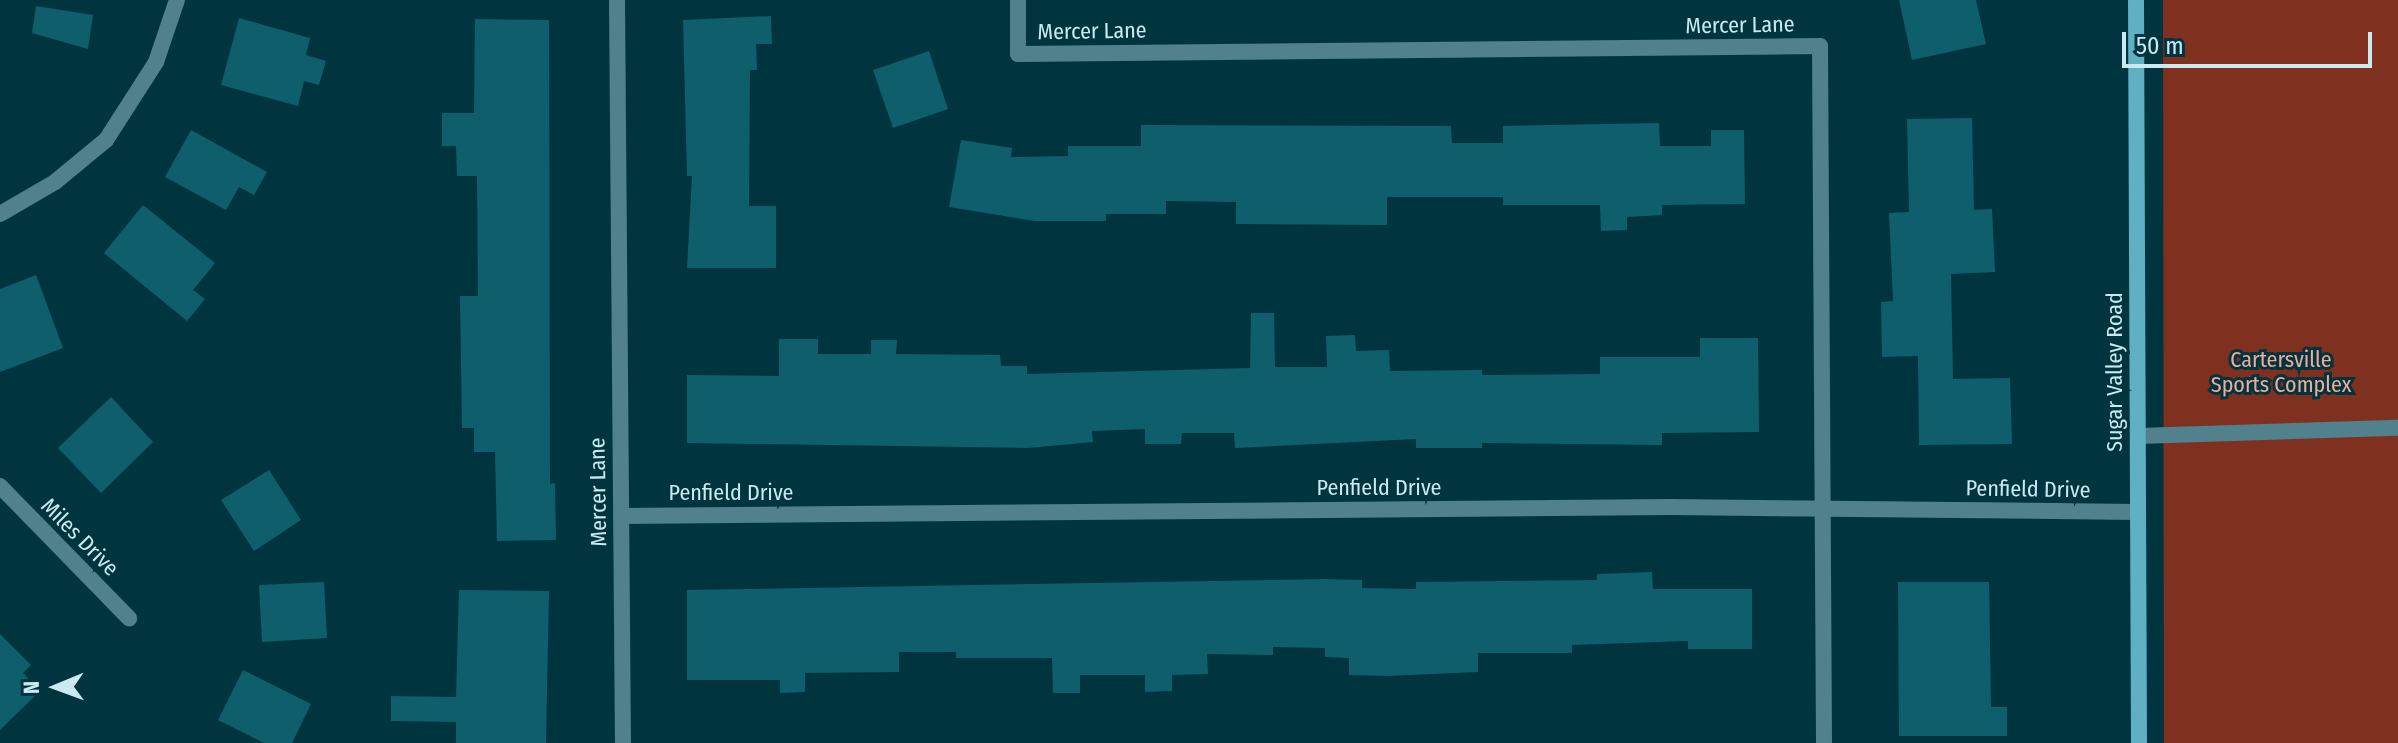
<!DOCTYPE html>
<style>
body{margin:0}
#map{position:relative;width:2398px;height:743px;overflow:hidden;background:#00353f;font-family:"Fira Sans Condensed",sans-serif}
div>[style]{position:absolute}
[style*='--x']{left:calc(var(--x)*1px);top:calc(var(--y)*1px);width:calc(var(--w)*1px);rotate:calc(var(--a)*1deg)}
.green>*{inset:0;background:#7f301f}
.building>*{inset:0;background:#0f5e6c}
.lane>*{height:16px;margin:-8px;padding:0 8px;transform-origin:8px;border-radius:8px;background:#51818d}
.street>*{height:16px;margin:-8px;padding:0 8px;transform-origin:8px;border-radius:8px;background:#51818d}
.secondary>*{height:16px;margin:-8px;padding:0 8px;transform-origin:8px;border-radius:8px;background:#5fb0c2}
span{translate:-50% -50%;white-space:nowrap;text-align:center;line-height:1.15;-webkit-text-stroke:6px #00353f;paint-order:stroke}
.street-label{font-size:22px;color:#cae9f1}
.park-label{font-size:22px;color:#f4aa99}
.north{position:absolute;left:16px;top:647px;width:80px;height:80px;-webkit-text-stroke:6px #00353f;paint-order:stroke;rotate:269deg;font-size:22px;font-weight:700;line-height:32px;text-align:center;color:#cae9f1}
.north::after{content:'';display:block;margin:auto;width:28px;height:36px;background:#cae9f1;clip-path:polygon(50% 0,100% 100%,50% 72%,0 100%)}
.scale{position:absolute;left:2122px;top:32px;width:250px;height:36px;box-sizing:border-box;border:4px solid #cae9f1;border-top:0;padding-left:10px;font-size:24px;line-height:28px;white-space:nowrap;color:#cae9f1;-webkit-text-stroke:6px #00353f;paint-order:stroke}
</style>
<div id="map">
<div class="green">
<div style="clip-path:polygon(2163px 0,2398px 0,2398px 743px,2164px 743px)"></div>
</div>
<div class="building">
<div style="clip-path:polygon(1899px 0,1976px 0,1986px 44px,1912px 60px)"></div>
<div style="clip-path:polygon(36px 6px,93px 15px,88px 49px,32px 33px)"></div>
<div style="clip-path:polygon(771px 16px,772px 44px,756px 44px,757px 70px,750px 70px,749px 206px,776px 206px,776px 268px,687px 268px,692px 176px,687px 176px,683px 20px)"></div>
<div style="clip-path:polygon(239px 18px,310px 38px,306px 55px,326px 61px,319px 85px,304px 81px,298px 106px,221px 85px)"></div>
<div style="clip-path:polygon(475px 19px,549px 20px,550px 484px,555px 483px,556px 540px,497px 541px,495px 452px,474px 452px,474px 428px,462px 428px,460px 296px,478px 296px,477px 176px,457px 176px,456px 146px,442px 146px,442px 113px,474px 113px)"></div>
<div style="clip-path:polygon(929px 51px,948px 109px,893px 128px,873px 70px)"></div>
<div style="clip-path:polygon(1972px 118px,1974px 210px,1992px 209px,1995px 272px,1951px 274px,1953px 379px,2010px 378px,2012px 444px,1919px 445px,1918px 356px,1882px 357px,1881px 302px,1893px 301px,1889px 213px,1909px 212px,1907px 119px)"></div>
<div style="clip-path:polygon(1659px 123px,1660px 146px,1711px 146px,1711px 130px,1744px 130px,1745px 204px,1662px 205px,1662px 215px,1627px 217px,1627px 230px,1601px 231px,1600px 205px,1503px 205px,1503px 197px,1387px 197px,1387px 225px,1236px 224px,1236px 202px,1166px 201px,1166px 214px,1106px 214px,1106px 221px,1035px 221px,949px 207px,961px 140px,1012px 148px,1011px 157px,1068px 156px,1068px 146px,1141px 146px,1141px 125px,1451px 126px,1452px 143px,1503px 143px,1503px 126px)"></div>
<div style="clip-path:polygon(191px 130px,267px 172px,254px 195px,239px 187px,226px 210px,165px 177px)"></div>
<div style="clip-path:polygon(143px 205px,215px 263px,193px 290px,205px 299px,187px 321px,104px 253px)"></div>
<div style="clip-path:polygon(36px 275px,63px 348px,0 372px,0 289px)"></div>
<div style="clip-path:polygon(1251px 313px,1274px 313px,1275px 367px,1327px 367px,1326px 336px,1355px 335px,1356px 351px,1389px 350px,1390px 371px,1482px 370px,1482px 375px,1600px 374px,1600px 357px,1700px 357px,1700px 338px,1758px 338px,1759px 432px,1662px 433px,1662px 445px,1482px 443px,1482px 448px,1416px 448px,1416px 439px,1235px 448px,1234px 433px,1182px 433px,1181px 444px,1145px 444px,1145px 429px,1092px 431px,1093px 442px,1028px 448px,687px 443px,687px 375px,779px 376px,779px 339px,818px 339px,818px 354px,871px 354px,871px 340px,897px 340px,896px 354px,1000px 355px,1001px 366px,1027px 366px,1027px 374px,1250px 368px)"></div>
<div style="clip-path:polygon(111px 397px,153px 442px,101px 493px,58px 448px)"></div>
<div style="clip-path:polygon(269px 470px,301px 520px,254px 551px,221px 500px)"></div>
<div style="clip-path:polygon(1652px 572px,1653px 589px,1752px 589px,1752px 649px,1688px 649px,1688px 641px,1572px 645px,1572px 653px,1478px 653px,1478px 672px,1387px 676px,1349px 675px,1349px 658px,1325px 657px,1325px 648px,1273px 647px,1273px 655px,1207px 654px,1208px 674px,1172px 675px,1172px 691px,1145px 692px,1145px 675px,1080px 675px,1080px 693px,1053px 693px,1052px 658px,956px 658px,956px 652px,899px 652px,899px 672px,805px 673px,805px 692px,780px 693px,780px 680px,687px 680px,687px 590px,1325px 579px,1362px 580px,1362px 588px,1416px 589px,1416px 582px,1597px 580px,1597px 574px)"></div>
<div style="clip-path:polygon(324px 582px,327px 638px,262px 642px,259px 585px)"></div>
<div style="clip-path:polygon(1898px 582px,1989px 582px,1991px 707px,2007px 707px,2007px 736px,1899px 736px)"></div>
<div style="clip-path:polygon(459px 590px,549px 591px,546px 743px,456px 743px,456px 722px,391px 721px,391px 696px,456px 697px)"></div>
<div style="clip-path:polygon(0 634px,31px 665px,23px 673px,40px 691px,0 730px)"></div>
<div style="clip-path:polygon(243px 670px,311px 704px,292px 743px,264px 743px,218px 720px)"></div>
</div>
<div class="lane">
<div style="--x:2138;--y:436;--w:260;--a:-1.8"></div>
</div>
<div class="street">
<div style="--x:617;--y:0;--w:743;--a:89.54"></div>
<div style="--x:1018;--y:0;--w:54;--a:90"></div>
<div style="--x:1018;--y:54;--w:802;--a:-0.57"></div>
<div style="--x:1820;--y:46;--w:697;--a:89.67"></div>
<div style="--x:0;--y:214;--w:64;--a:-30.2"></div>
<div style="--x:55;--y:182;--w:66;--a:-39.5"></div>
<div style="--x:106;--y:140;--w:93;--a:-57.3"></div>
<div style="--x:156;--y:62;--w:65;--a:-71.3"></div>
<div style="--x:0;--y:486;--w:185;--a:45.7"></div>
<div style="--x:621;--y:516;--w:1049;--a:-0.49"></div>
<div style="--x:1670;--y:507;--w:468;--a:0.6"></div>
</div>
<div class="secondary">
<div style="--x:2136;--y:0;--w:743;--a:89.77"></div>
</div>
<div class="street-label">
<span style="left:1740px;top:25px;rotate:-1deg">Mercer Lane</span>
<span style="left:1092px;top:31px;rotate:-1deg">Mercer Lane</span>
<span style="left:2115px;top:372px;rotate:-90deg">Sugar Valley Road</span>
<span style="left:1379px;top:488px">Penfield Drive</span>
<span style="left:2028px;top:489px;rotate:1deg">Penfield Drive</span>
<span style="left:598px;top:492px;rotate:-91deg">Mercer Lane</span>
<span style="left:731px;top:493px">Penfield Drive</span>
<span style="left:80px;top:537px;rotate:45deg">Miles Drive</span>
</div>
<div class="park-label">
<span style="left:2281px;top:372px">Cartersville<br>Sports Complex</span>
</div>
<div class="north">N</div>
<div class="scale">50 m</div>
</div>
